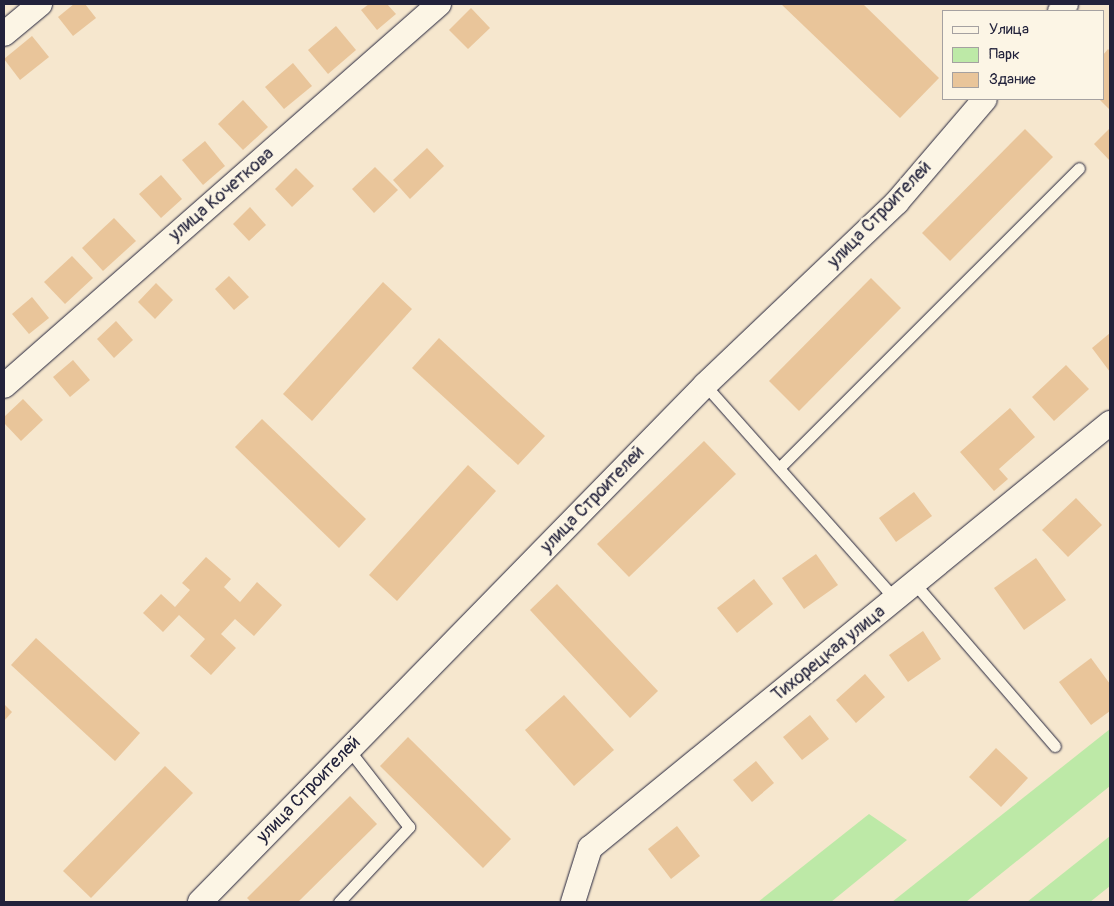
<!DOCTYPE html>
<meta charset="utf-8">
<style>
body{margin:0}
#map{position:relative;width:1114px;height:906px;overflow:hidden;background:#f6e7ce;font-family:Pangolin,sans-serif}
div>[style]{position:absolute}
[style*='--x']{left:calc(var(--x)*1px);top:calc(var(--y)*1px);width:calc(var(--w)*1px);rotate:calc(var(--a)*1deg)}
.green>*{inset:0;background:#bde9a7}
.building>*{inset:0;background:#e9c59a}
.roads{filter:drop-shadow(0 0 1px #22223b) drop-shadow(0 0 1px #22223b)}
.service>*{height:11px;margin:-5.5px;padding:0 5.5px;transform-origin:5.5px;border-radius:5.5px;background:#fcf5e5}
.minor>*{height:24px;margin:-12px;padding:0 12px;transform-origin:12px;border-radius:12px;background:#fcf5e5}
span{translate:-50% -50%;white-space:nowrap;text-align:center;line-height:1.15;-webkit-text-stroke:5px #fcf5e5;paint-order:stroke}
.street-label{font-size:18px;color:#22223b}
.frame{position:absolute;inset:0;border:5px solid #22223b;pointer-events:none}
.legend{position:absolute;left:942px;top:10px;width:162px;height:90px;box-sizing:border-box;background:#fcf5e5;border:1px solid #a5a1a1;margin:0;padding:6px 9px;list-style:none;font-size:15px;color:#22223b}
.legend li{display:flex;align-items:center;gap:10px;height:25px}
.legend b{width:25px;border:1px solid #a5a1a1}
</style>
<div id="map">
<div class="green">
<div style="clip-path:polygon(1110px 729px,1110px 786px,966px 902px,892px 902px)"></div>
<div style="clip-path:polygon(869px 814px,907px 840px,831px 902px,758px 902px)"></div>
<div style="clip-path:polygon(1110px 836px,1110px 886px,1090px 902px,1027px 902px)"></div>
</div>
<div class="building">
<div style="clip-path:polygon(74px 4px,85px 4px,96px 18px,73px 36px,58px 17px)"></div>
<div style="clip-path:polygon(369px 4px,387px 4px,396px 14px,377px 30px,361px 10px)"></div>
<div style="clip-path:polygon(781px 4px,863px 4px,939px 78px,900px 118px)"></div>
<div style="clip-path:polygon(471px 8px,490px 28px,468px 49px,449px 30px)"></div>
<div style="clip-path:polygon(336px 26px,356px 50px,328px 74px,308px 50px)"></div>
<div style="clip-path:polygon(32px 36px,49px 57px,20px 80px,4px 59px)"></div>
<div style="clip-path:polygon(1108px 49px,1110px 51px,1110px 110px,1099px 99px,1103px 99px,1103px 55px)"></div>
<div style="clip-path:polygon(293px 63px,312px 86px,284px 109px,265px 87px)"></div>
<div style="clip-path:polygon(243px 100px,268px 127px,243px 150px,218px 124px)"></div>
<div style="clip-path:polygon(1110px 128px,1110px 161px,1094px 144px)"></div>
<div style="clip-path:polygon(1025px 129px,1053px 157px,950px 261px,922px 233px)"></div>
<div style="clip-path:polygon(205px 141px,225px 166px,203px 185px,182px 160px)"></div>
<div style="clip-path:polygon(427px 148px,444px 166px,410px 199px,393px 180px)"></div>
<div style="clip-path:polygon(375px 167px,398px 190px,374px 213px,352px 189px)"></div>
<div style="clip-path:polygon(296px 168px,314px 186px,292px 207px,275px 189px)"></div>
<div style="clip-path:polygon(161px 175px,182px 199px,161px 218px,139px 194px)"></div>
<div style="clip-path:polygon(250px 207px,266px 225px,249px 241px,233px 224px)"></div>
<div style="clip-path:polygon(114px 218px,136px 241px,103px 271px,82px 248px)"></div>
<div style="clip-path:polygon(72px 256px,93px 278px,65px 304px,44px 282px)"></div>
<div style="clip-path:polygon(229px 276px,249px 297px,234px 310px,215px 289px)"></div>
<div style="clip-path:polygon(871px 278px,901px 308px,799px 411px,769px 381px)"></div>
<div style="clip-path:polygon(383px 282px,412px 309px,312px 421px,283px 394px)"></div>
<div style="clip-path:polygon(156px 283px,173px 300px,155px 319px,138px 302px)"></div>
<div style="clip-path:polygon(32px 297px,49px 318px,29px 334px,12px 314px)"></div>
<div style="clip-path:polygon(116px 321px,133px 340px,114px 358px,97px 339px)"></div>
<div style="clip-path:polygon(1110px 333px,1110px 372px,1092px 348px)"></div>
<div style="clip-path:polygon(439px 338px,545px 436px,518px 465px,412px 368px)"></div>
<div style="clip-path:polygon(73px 360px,90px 380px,70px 397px,53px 377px)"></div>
<div style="clip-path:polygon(1066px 365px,1089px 389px,1054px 421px,1032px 397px)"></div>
<div style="clip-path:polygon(23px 399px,43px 420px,21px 441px,4px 423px,4px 417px)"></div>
<div style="clip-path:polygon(1010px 408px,1035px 437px,999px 469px,1008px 479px,994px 491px,960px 452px)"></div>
<div style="clip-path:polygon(262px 419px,366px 519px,339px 548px,235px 447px)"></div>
<div style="clip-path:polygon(704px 441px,736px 474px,629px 577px,597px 544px)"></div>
<div style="clip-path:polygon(468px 465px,496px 491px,397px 601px,369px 575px)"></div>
<div style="clip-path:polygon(914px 492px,932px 516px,896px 542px,879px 518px)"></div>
<div style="clip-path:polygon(1076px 498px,1102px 525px,1068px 557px,1042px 530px)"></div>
<div style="clip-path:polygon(816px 554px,838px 585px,804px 609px,782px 578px)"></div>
<div style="clip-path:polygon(206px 557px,231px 579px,224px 587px,240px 602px,257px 582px,282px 605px,254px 636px,235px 619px,221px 634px,236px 648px,211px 675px,190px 656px,205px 639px,179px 615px,163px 632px,143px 613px,161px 594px,175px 607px,190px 590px,182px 583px)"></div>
<div style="clip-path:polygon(1036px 558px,1066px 600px,1024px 630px,994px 588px)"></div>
<div style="clip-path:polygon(754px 579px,773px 604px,737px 633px,717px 608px)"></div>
<div style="clip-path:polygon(557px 584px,658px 691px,630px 718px,530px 610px)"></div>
<div style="clip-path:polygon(923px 631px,941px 659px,908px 682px,889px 655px)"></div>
<div style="clip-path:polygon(36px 638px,140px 733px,115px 761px,11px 665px)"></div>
<div style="clip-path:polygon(1091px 658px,1110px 684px,1110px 711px,1091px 725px,1059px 682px)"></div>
<div style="clip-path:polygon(865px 674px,885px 697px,856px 723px,836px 700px)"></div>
<div style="clip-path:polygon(564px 695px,614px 750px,574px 786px,525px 730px)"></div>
<div style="clip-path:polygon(4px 704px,12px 712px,4px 721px)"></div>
<div style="clip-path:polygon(810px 715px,829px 739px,802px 760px,783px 737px)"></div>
<div style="clip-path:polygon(408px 737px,511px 839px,483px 868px,380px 766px)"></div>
<div style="clip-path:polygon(996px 748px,1028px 778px,1001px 807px,969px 777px)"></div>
<div style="clip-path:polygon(756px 761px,774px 783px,752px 802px,733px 780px)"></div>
<div style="clip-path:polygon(165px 766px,193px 793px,91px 898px,63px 871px)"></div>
<div style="clip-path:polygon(350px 796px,377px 824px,298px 902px,251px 902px,247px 898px)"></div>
<div style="clip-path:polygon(677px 826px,700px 856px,671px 879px,648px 849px)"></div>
</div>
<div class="roads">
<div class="service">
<div style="--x:705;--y:385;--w:288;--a:48.4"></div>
<div style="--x:779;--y:468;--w:424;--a:-45"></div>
<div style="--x:915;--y:584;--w:214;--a:49.2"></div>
<div style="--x:339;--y:902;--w:103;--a:-47"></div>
<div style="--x:409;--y:827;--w:98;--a:-127.9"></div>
</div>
<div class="minor">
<div style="--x:1060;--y:11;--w:9;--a:-49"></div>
<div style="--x:4;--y:34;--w:47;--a:-39.8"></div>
<div style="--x:4;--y:386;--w:579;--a:-41.29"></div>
<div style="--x:200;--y:902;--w:723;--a:-45.67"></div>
<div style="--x:705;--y:385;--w:265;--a:-43.6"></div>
<div style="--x:897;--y:202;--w:135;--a:-49.5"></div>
<div style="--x:573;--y:902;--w:57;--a:-72.5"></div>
<div style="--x:590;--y:848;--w:672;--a:-39.26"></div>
</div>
</div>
<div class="street-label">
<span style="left:222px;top:195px;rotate:-41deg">улица Кочеткова</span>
<span style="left:880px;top:215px;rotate:-46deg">улица Строителей</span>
<span style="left:593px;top:500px;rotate:-46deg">улица Строителей</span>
<span style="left:829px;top:654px;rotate:-39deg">Тихорецкая улица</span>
<span style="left:309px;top:790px;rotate:-46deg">улица Строителей</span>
</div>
<div class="frame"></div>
<ul class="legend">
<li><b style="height:6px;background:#fcf5e5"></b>Улица</li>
<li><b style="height:14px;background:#bde9a7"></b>Парк</li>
<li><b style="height:14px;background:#e9c59a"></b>Здание</li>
</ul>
</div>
